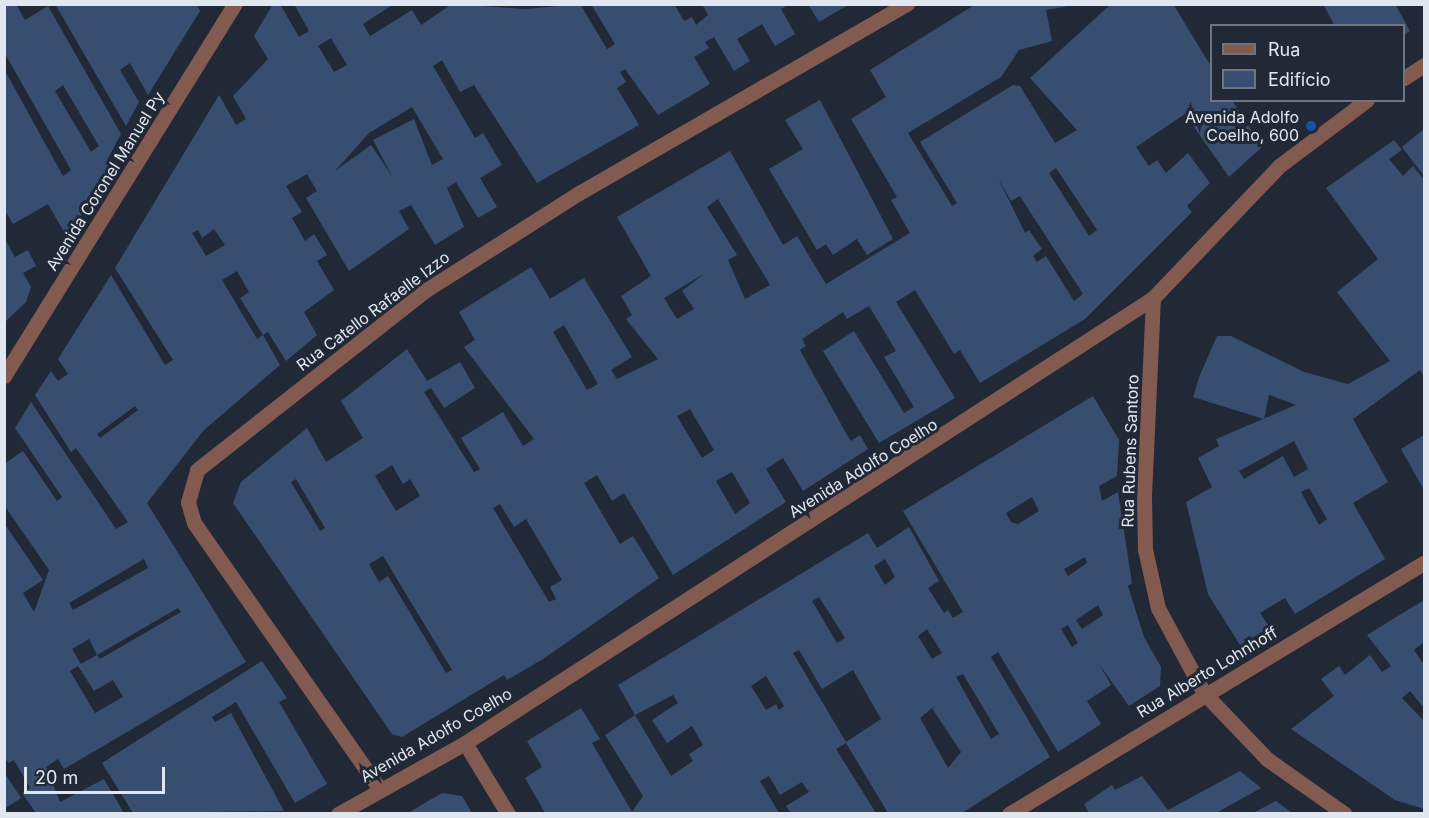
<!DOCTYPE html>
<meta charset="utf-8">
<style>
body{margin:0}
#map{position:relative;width:1429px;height:818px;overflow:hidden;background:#212936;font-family:Inter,sans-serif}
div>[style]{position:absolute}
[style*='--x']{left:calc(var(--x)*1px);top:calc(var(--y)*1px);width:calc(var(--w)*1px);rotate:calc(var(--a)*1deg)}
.building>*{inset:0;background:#384e70}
.street>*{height:15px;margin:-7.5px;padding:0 7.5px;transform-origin:7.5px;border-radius:7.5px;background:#825a50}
.dots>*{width:16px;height:16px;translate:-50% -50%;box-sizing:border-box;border:3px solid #212936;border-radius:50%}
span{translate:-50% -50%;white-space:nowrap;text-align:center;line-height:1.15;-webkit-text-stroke:6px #212936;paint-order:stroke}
.poi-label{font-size:16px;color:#e1e7f0}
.right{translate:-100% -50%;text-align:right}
.street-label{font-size:16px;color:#e1e7f0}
.frame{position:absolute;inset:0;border:6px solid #e1e7f0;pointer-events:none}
.legend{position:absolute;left:1210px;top:24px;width:195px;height:78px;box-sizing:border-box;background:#212936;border:2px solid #6e7580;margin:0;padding:8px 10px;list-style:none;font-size:18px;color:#e1e7f0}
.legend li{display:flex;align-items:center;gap:12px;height:30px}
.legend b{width:30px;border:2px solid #6e7580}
.scale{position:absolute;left:24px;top:767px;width:141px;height:27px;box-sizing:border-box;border:3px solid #e1e7f0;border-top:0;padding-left:8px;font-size:18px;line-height:21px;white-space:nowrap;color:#e1e7f0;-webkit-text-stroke:4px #212936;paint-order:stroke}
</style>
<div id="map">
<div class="building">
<div style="clip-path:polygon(evenodd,4px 4px,16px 4px,25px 20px,48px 6px,121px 134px,107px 160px,111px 166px,68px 239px,48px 204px,13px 224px,4px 209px,4px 69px,63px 176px,71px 170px,4px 52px,4px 4px,63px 85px,99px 146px,91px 152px,55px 91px,63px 85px)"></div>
<div style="clip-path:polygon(55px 4px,196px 4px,200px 11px,148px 95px,130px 63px,120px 70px,139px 102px,126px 126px)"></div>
<div style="clip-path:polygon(evenodd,273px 4px,280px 4px,299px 37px,309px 31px,294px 4px,394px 4px,363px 24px,370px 36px,412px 10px,421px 25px,452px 4px,525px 9px,580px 4px,607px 49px,615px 44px,591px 4px,674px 4px,684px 21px,692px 17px,696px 25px,708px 15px,702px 4px,790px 4px,781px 9px,795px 34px,775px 46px,762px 24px,737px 39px,750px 61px,734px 71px,714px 37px,705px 42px,709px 48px,694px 57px,710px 84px,658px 115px,625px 69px,620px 72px,626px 82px,617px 88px,639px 125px,537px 183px,474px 85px,460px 92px,442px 60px,433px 66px,475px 138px,483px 133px,502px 165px,480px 178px,497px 207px,478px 218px,456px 182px,447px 188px,464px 227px,435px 245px,411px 205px,399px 211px,409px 229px,349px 271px,306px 198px,317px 191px,307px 174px,286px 186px,302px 212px,292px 218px,305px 241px,314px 234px,327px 255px,317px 261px,334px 290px,304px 312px,317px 335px,286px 361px,268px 332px,263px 335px,280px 365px,204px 430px,147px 503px,246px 662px,64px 769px,58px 759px,46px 767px,60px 802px,104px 779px,124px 813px,36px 813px,22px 793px,30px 788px,14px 760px,9px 763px,4px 757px,4px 523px,43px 580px,23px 593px,34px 612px,49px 570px,4px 505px,4px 464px,23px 451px,57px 501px,62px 497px,15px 428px,31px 402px,116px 529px,128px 522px,76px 448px,71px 452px,35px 395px,51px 371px,58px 381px,68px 374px,58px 359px,111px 275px,165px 365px,173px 360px,115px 268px,219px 95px,236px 125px,246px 119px,233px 96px,268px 59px,254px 36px,273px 4px,331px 38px,347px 65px,334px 72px,318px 46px,331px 38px,273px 4px,412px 107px,443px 159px,432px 165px,414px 119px,373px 140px,392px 176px,371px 145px,335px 171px,369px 133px,412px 107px,273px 4px,214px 229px,225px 245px,206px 256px,192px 233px,198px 230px,202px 238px,214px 229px,273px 4px,237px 271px,249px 292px,240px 298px,263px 335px,257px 339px,222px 280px,237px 271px,273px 4px,135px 406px,138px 410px,100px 438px,97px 434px,135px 406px,273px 4px,144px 559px,148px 568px,73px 610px,69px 603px,144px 559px,273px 4px,178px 608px,181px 612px,100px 659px,97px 655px,81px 664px,72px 649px,89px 639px,97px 655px,178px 608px,273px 4px,78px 666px,94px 691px,113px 680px,123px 697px,95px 713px,70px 671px,78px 666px)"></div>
<div style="clip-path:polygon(808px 4px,850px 4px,819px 22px)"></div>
<div style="clip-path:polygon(evenodd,976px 4px,1068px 6px,1046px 10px,1052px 41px,1019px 50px,1001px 77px,908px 133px,952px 206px,957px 203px,920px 142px,1013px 85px,1020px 86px,1055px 143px,1077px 130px,1030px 78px,1111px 4px,1173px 4px,1212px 68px,1212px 100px,1232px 100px,1262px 147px,1229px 177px,1185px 114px,1136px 147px,1149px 166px,1157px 160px,1166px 173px,1188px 153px,1210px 183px,1187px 206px,1192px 212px,1085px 319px,980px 383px,960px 350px,954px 354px,915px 290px,896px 302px,955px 398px,879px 443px,823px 351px,854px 331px,904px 413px,914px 407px,884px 357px,896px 351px,869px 306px,847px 319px,843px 312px,802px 339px,806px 346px,800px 350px,847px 435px,851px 441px,860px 435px,868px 449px,803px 491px,783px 458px,766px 469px,786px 502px,673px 575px,624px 493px,612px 501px,597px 475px,584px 483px,620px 544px,633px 536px,659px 578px,543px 659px,507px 680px,504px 675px,402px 737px,392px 734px,233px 503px,241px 482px,307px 428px,326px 462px,363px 438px,341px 401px,407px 349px,427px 381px,460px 362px,475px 388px,444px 408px,431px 388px,424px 392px,474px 472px,480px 469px,461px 438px,503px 412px,523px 446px,534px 439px,464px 347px,475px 340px,459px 312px,531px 267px,550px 299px,584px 278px,632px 357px,611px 370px,617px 379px,658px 359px,626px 319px,632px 315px,621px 296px,651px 276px,617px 217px,730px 151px,783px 245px,797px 236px,826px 284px,910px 233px,891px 200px,897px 197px,851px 119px,886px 97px,870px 70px,976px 4px,1056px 168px,1097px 230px,1089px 236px,1049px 173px,1056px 168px,976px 4px,998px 178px,1011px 201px,1020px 196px,1083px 294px,1074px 301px,1046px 256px,1037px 262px,1033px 256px,1042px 249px,1029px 230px,1025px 233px,998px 178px,976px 4px,718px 199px,770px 285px,745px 299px,728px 260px,737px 255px,707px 207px,718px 199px,976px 4px,705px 273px,682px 291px,694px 309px,677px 319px,664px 298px,705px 273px,976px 4px,564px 325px,598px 384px,587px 390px,553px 332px,564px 325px,976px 4px,690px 409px,714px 450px,702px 458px,677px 416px,690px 409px,976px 4px,392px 465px,403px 484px,410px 479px,420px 496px,396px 511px,375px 476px,392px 465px,976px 4px,732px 472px,750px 503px,735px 514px,716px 481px,732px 472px,976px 4px,296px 479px,325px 528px,320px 531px,291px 482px,296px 479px,976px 4px,500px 504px,514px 527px,526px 519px,562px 580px,550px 587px,556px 599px,549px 602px,493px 508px,500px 504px,976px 4px,383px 556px,452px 670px,446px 673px,388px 576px,379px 582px,369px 564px,383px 556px)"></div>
<div style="clip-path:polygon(1323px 4px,1395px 4px,1410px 31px,1404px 35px,1404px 26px,1335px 26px)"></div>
<div style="clip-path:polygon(820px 100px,893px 239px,867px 255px,857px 239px,833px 255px,826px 244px,817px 250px,769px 169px,803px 149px,785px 120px)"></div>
<div style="clip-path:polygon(1424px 129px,1424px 176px,1402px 147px)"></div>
<div style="clip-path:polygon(evenodd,1394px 140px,1402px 150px,1389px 159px,1403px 176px,1413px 166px,1424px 180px,1424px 377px,1420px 370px,1353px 419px,1388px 482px,1353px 503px,1385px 559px,1295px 614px,1285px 598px,1260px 613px,1270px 628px,1240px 645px,1208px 594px,1186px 502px,1212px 487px,1198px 458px,1219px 446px,1216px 439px,1296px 405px,1269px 395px,1264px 419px,1193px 397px,1200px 375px,1217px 336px,1231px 336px,1304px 372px,1348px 384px,1390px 361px,1337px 292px,1378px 259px,1326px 188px,1394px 140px,1294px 441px,1308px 469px,1294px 477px,1283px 456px,1244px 479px,1239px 471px,1294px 441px,1394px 140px,1309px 488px,1327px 519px,1319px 525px,1301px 492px,1309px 488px)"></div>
<div style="clip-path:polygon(4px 238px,15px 257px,28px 250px,36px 266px,23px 273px,31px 287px,26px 302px,4px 323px)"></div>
<div style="clip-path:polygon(evenodd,1093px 396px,1119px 440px,1117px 476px,1099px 486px,1102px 501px,1118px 492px,1132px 583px,1128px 586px,1144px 637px,1161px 667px,1160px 686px,1129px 706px,1099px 664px,1111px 685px,1087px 701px,1101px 724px,1058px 752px,998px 652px,991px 657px,1050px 757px,962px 813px,888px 813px,846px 743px,836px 749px,876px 813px,791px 813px,786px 806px,809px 792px,802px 782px,780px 795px,769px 776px,760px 781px,779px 813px,545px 813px,525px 778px,542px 767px,527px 741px,581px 708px,600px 739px,592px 743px,632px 812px,643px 796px,605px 735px,635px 715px,671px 776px,693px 761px,689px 754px,703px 745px,692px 726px,667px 743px,652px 720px,678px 703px,673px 695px,635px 715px,618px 685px,868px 533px,877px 548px,909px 527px,939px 581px,928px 588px,944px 613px,948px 610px,953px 618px,963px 612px,903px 511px,1093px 396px,1032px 497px,1039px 511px,1018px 524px,1011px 522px,1006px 513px,1032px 497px,1093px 396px,1085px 557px,1087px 563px,1068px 576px,1064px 569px,1085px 557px,1093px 396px,885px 559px,895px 577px,885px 585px,874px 566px,885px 559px,1093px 396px,819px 597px,845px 638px,837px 643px,812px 601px,819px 597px,1093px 396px,1098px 605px,1103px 615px,1082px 629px,1076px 620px,1098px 605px,1093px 396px,1068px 625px,1078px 643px,1072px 647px,1061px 629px,1068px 625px,1093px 396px,927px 629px,942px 653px,932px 659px,918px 636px,927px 629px,1093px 396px,799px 650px,822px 689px,853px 670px,881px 719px,846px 742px,793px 653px,799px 650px,1093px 396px,963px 674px,999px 734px,991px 739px,956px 677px,963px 674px,1093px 396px,766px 676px,784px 706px,779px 710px,776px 704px,766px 710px,751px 686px,766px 676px,1093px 396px,932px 708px,961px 752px,948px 768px,920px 718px,932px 708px)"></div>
<div style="clip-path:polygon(1424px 435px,1424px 490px,1401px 449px)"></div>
<div style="clip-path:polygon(1424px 600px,1424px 642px,1414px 650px,1424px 665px,1424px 708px,1410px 691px,1402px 698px,1424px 721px,1424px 809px,1395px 800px,1291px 729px,1334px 696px,1321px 679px,1339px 666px,1345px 675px,1370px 655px,1382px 672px,1391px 666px,1367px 635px)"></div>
<div style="clip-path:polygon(262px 661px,287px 698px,279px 702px,327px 784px,295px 803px,236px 702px,212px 717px,215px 722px,231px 713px,284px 811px,133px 813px,102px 763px)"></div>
<div style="clip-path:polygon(1240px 771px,1261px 788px,1216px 813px,1089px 813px,1084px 804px,1112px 785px,1115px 790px,1142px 776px,1168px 810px)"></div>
<div style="clip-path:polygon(4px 772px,21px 798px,4px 809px)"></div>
<div style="clip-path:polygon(442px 793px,462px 796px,472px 813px,408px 813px)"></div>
<div style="clip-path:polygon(1276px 801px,1292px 813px,1253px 813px)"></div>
</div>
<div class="street">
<div style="--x:1404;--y:78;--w:24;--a:-33"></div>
<div style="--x:1153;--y:298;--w:199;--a:92.6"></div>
<div style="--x:1144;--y:497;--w:52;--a:88.9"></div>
<div style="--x:1145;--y:549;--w:60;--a:77.6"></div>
<div style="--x:1158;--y:608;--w:97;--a:61.6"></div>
<div style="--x:1204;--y:693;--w:91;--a:46.3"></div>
<div style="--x:1267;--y:759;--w:95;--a:35.2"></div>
<div style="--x:4;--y:376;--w:438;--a:-58.2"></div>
<div style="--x:465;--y:743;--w:83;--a:58.8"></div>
<div style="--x:379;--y:788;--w:323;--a:-124.9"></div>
<div style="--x:194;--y:523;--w:22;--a:-106"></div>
<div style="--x:188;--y:502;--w:33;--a:-74"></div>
<div style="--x:197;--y:470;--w:291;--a:-38.2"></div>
<div style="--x:426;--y:290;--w:181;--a:-32.4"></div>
<div style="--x:579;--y:193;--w:379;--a:-30"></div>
<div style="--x:338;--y:814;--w:145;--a:-29.2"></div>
<div style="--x:465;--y:743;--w:819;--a:-32.89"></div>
<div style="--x:1153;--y:298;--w:182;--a:-46.3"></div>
<div style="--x:1279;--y:166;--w:110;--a:-36.9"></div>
<div style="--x:1009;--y:814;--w:485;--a:-31.2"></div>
</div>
<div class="dots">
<div style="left:1311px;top:126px;background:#1a4fb4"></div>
</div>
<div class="poi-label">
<span class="right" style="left:1299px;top:126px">Avenida Adolfo<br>Coelho, 600</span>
</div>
<div class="street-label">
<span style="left:105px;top:181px;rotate:-58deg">Avenida Coronel Manuel Py</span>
<span style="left:373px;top:311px;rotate:-37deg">Rua Catello Rafaelle Izzo</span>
<span style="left:1130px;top:451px;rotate:-88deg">Rua Rubens Santoro</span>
<span style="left:863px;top:468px;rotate:-32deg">Avenida Adolfo Coelho</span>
<span style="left:1207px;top:672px;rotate:-31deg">Rua Alberto Lohnhoff</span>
<span style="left:436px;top:735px;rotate:-30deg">Avenida Adolfo Coelho</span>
</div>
<div class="frame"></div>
<ul class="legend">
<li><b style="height:8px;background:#825a50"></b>Rua</li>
<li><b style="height:16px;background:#384e70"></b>Edifício</li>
</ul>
<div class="scale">20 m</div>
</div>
